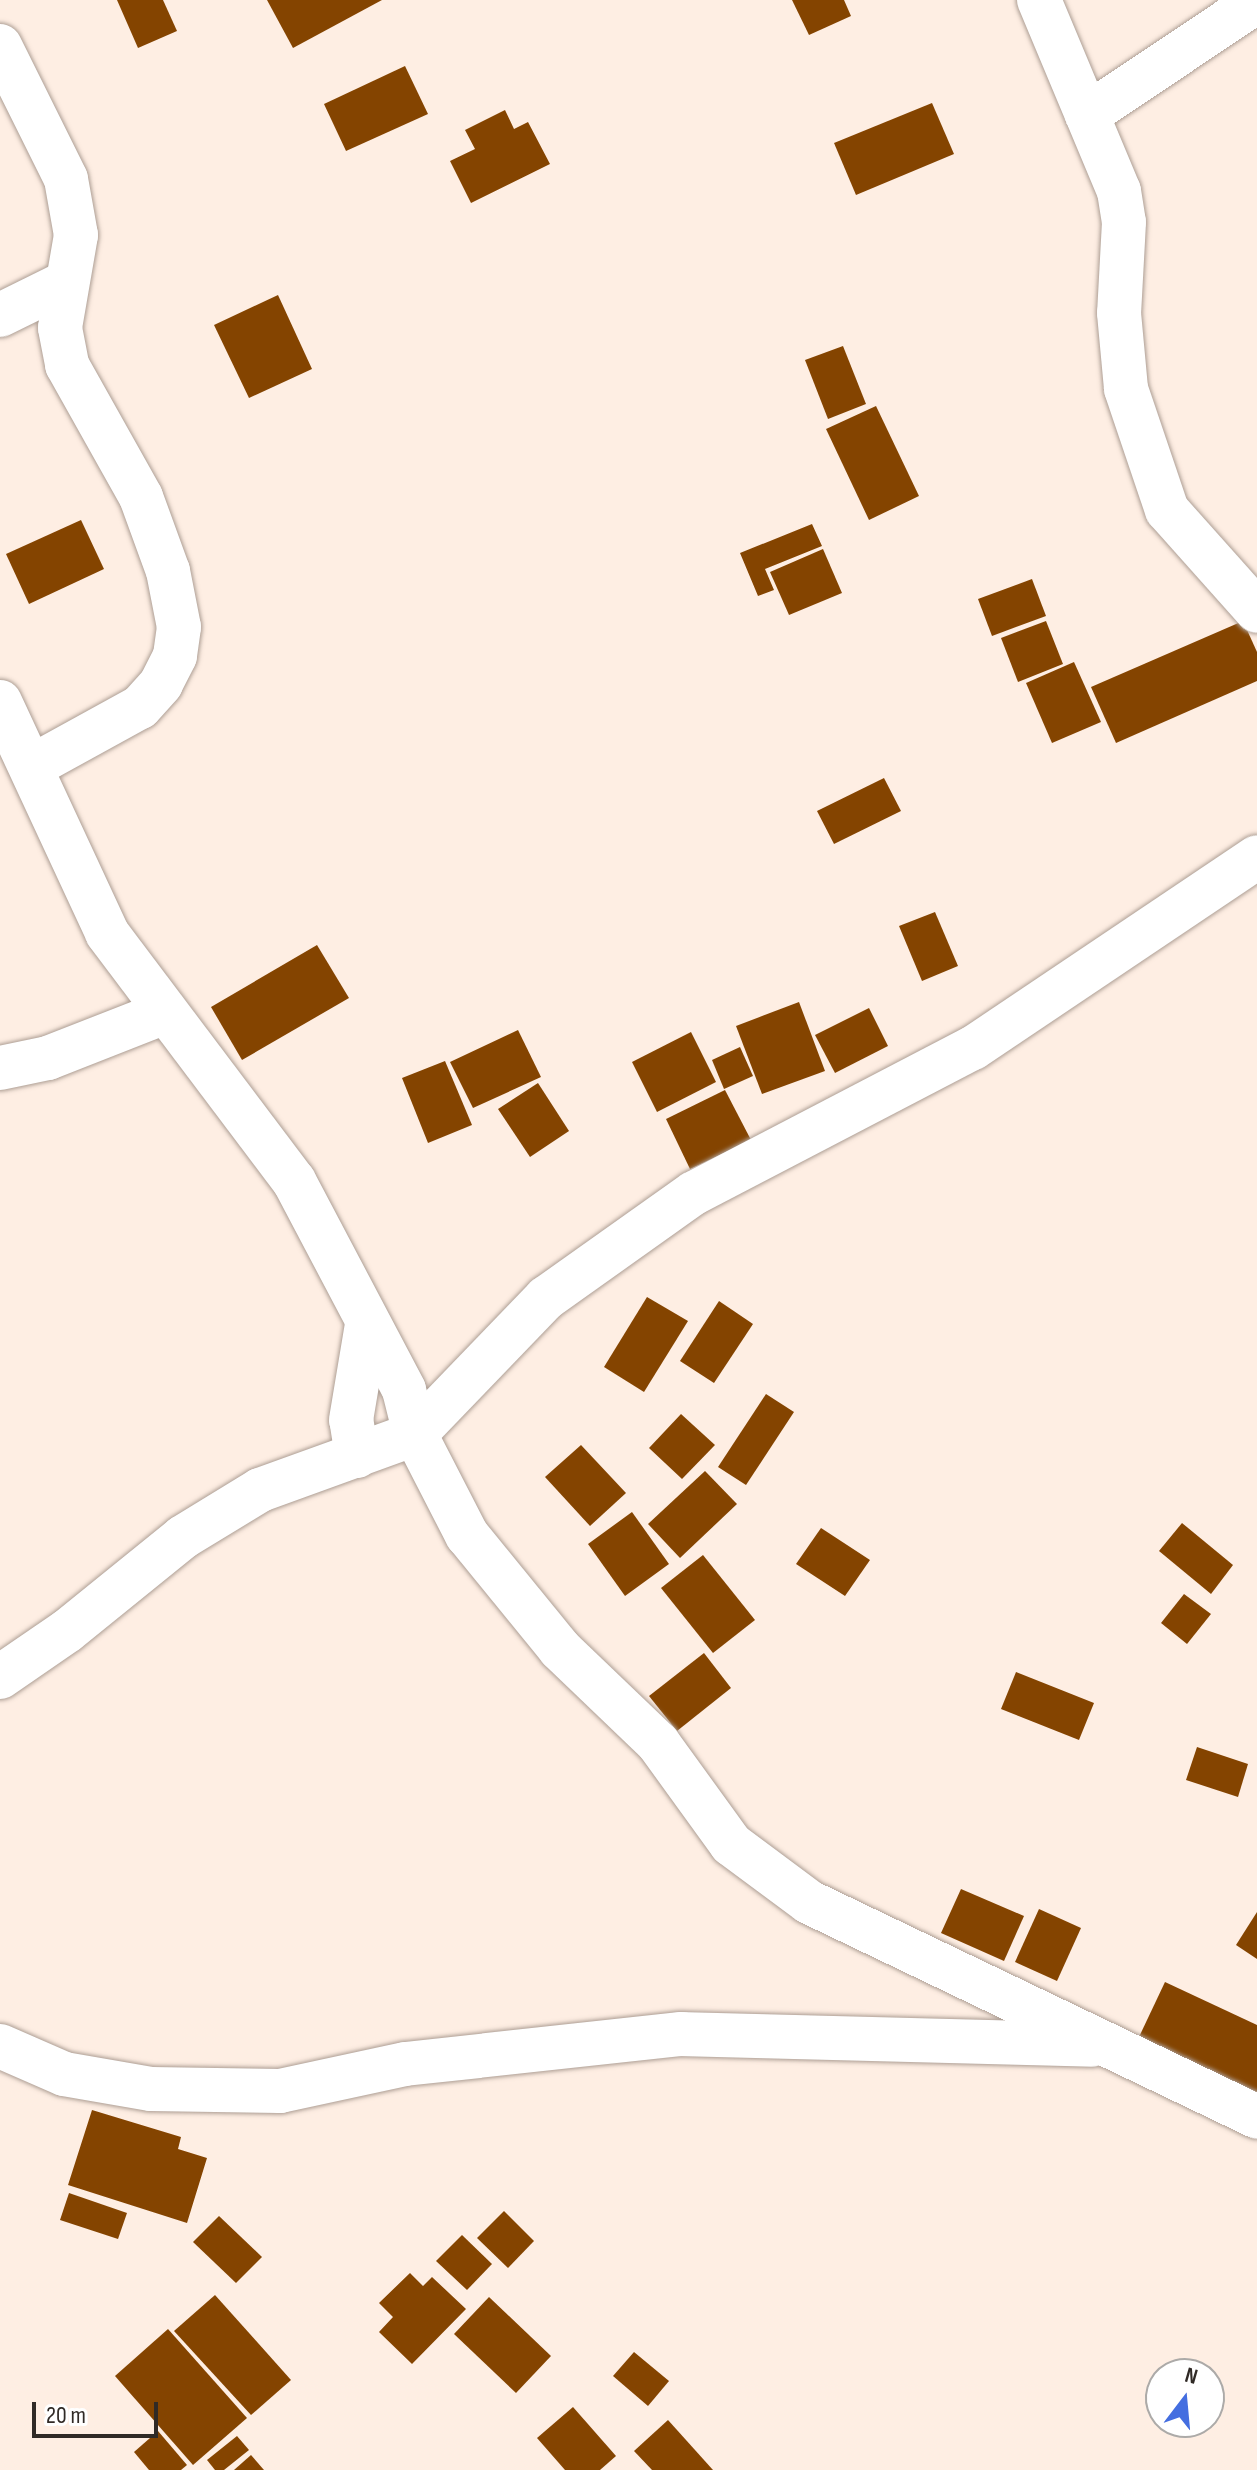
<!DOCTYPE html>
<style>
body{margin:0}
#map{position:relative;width:1257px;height:2470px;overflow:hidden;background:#feeee3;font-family:"Sofia Sans Condensed",sans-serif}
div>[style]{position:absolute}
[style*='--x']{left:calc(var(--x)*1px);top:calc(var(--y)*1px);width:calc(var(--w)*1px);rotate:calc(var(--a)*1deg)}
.building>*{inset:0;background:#844400}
.roads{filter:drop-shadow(0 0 2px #ad9e94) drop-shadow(0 0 2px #ad9e94)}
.minor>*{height:44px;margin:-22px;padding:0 22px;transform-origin:22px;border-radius:22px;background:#fff}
span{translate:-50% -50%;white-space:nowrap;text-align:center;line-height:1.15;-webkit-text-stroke:8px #fff;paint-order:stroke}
.north{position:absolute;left:1145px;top:2358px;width:80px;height:80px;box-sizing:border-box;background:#fff;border:2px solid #acaaa8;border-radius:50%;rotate:16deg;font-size:22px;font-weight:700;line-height:32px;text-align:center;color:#302a26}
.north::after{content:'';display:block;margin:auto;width:28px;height:36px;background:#446ee0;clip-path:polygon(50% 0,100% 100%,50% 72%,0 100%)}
.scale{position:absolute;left:32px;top:2402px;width:126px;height:36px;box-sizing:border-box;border:4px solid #302a26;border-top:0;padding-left:10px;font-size:24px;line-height:28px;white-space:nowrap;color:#302a26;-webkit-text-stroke:6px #fff;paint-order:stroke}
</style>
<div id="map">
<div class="building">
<div style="clip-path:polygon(117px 0,163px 0,177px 31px,138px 48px)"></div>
<div style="clip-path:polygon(267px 0,382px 0,293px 48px)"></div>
<div style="clip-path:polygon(792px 0,844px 0,851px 16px,809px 35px)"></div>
<div style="clip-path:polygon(405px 66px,428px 114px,346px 151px,324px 104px)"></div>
<div style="clip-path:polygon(932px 103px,954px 154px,856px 195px,834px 143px)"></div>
<div style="clip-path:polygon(505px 110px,514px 129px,528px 122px,550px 164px,471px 203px,450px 161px,475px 149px,465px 130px)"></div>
<div style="clip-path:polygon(278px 295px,312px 369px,249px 398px,214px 325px)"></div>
<div style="clip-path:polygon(843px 346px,866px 404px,828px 419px,805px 360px)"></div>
<div style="clip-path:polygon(876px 406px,919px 496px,869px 520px,826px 429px)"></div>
<div style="clip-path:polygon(81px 520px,104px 569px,29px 604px,6px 554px)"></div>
<div style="clip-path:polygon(812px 524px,822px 546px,765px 569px,774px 590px,758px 596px,740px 553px)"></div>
<div style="clip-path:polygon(823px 549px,842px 593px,789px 615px,770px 572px)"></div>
<div style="clip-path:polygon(1032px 579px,1046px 616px,992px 636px,978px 599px)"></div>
<div style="clip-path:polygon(1046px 621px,1063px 664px,1018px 682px,1001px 638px)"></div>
<div style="clip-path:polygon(1243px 621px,1257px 652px,1257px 681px,1116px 743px,1091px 687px)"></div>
<div style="clip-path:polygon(1074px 662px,1101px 722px,1052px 743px,1026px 683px)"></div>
<div style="clip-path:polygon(884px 778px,901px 811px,834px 844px,817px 811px)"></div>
<div style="clip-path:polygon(935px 912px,958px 966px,922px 981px,899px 926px)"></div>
<div style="clip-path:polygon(317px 945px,349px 998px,242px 1060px,211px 1007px)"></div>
<div style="clip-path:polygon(799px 1002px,825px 1071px,762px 1094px,736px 1026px)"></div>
<div style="clip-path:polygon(869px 1008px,888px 1046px,835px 1073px,815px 1035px)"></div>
<div style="clip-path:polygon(518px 1030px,541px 1077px,473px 1108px,450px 1062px)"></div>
<div style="clip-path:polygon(691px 1032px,716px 1082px,657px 1112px,632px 1062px)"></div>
<div style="clip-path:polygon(740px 1047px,753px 1076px,724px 1089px,712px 1060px)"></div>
<div style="clip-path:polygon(445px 1061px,472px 1125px,428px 1143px,402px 1078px)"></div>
<div style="clip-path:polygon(538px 1083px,569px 1131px,530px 1157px,498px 1109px)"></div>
<div style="clip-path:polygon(725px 1090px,751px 1140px,690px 1169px,666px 1119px)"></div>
<div style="clip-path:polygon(647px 1297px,688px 1321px,644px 1392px,604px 1367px)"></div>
<div style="clip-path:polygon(719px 1301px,753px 1324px,714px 1383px,680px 1361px)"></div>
<div style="clip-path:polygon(766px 1394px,794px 1412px,746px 1485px,718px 1467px)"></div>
<div style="clip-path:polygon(681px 1414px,715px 1445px,682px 1479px,649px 1448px)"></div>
<div style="clip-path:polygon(581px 1445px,626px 1493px,590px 1526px,545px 1477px)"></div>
<div style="clip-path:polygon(705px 1471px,737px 1504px,680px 1558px,648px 1524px)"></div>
<div style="clip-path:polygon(632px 1512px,669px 1564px,625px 1596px,588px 1544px)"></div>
<div style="clip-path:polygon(1182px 1523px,1233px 1565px,1211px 1594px,1159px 1551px)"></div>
<div style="clip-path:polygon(821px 1528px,870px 1560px,845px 1596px,796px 1564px)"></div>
<div style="clip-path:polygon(703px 1555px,755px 1620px,713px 1653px,661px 1588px)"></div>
<div style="clip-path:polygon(1184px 1594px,1211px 1614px,1187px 1644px,1161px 1623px)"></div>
<div style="clip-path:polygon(704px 1653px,731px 1688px,677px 1731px,649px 1696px)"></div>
<div style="clip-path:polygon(1016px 1672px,1094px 1703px,1079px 1740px,1001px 1709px)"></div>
<div style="clip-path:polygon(1197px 1747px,1248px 1764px,1238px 1797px,1186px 1780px)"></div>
<div style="clip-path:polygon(961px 1889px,1024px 1916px,1004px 1961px,941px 1933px)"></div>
<div style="clip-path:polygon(1039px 1909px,1081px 1928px,1057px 1981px,1015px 1962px)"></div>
<div style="clip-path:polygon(1257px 1912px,1257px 1959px,1236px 1945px)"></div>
<div style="clip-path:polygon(1165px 1982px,1257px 2025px,1257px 2092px,1139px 2037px)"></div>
<div style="clip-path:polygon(92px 2110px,181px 2137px,178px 2149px,207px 2158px,187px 2223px,68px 2185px)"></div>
<div style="clip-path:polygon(69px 2193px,127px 2213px,118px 2239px,60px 2220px)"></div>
<div style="clip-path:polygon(504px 2211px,534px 2241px,508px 2268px,477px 2238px)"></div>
<div style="clip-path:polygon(219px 2216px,262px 2257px,236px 2283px,193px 2242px)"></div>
<div style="clip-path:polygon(462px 2235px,492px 2264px,467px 2290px,436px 2261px)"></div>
<div style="clip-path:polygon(410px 2273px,423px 2286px,432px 2277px,466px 2309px,412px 2364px,379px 2332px,393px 2317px,379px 2303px)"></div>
<div style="clip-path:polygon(215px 2295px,291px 2380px,251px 2415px,174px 2331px)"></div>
<div style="clip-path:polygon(489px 2297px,551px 2356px,516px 2393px,454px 2334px)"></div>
<div style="clip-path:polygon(168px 2329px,247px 2418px,193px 2465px,115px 2376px)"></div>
<div style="clip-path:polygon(634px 2352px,669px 2381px,648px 2406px,613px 2376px)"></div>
<div style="clip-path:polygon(573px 2407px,616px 2456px,600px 2470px,565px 2470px,537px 2438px)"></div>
<div style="clip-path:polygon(668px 2420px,713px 2470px,652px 2470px,634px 2451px)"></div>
<div style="clip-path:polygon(158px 2431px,187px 2465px,181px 2470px,149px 2470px,134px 2452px)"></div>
<div style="clip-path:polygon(237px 2436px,249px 2450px,224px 2470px,215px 2470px,207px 2460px)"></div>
<div style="clip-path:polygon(251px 2455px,264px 2470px,234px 2470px)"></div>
</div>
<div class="roads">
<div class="minor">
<div style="--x:1039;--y:0;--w:207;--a:67.3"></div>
<div style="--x:1119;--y:191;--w:31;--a:81"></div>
<div style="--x:1124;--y:222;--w:91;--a:93.1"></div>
<div style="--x:1119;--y:313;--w:76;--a:84.7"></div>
<div style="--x:1126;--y:389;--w:128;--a:71.3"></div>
<div style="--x:1167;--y:510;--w:135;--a:48.3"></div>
<div style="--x:0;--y:46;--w:148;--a:63.6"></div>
<div style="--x:66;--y:179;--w:57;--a:79.9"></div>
<div style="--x:76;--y:235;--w:94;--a:99.8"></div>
<div style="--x:60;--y:328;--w:38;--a:79"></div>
<div style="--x:67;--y:365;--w:151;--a:60.7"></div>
<div style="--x:141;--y:497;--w:79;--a:70"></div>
<div style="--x:168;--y:571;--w:57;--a:78.9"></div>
<div style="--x:179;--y:627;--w:29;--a:98"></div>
<div style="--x:175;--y:656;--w:31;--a:117"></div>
<div style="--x:161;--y:684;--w:31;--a:132"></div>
<div style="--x:140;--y:707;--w:124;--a:151.2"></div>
<div style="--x:1087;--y:115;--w:205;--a:-33.8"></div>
<div style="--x:0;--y:315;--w:72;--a:-26.2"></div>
<div style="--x:0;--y:702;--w:255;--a:65.1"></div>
<div style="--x:107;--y:933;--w:311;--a:53"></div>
<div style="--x:294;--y:1181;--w:236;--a:62.2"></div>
<div style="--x:404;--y:1390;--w:45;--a:76"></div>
<div style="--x:415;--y:1434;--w:114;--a:62.8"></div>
<div style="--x:467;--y:1535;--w:147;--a:50.8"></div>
<div style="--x:560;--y:1649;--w:136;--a:43.8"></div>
<div style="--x:658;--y:1743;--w:125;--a:54.1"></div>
<div style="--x:731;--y:1844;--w:97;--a:36.6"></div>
<div style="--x:809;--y:1902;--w:497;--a:25.6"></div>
<div style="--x:0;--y:1068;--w:49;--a:-11.8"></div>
<div style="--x:48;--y:1058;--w:123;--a:-21.4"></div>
<div style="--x:357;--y:1456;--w:36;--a:-99"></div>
<div style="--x:351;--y:1420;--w:97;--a:-80.5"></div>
<div style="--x:0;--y:1677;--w:81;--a:-34.5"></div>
<div style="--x:67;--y:1631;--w:149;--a:-39"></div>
<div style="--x:183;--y:1537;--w:90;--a:-31.4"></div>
<div style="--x:260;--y:1490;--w:165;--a:-19.9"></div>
<div style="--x:415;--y:1434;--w:189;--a:-46.1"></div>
<div style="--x:546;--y:1298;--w:181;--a:-35.4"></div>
<div style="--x:694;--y:1193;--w:314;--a:-27.5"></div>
<div style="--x:973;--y:1048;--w:342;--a:-33.9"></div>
<div style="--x:0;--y:2046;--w:70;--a:23.6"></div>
<div style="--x:64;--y:2074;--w:88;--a:9.8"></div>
<div style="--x:151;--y:2089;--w:129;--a:0.9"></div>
<div style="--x:280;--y:2091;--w:128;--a:-12.2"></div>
<div style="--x:405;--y:2064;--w:278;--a:-6.2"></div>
<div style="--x:681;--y:2034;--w:411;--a:1.5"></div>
</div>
</div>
<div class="north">N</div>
<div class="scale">20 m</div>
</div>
